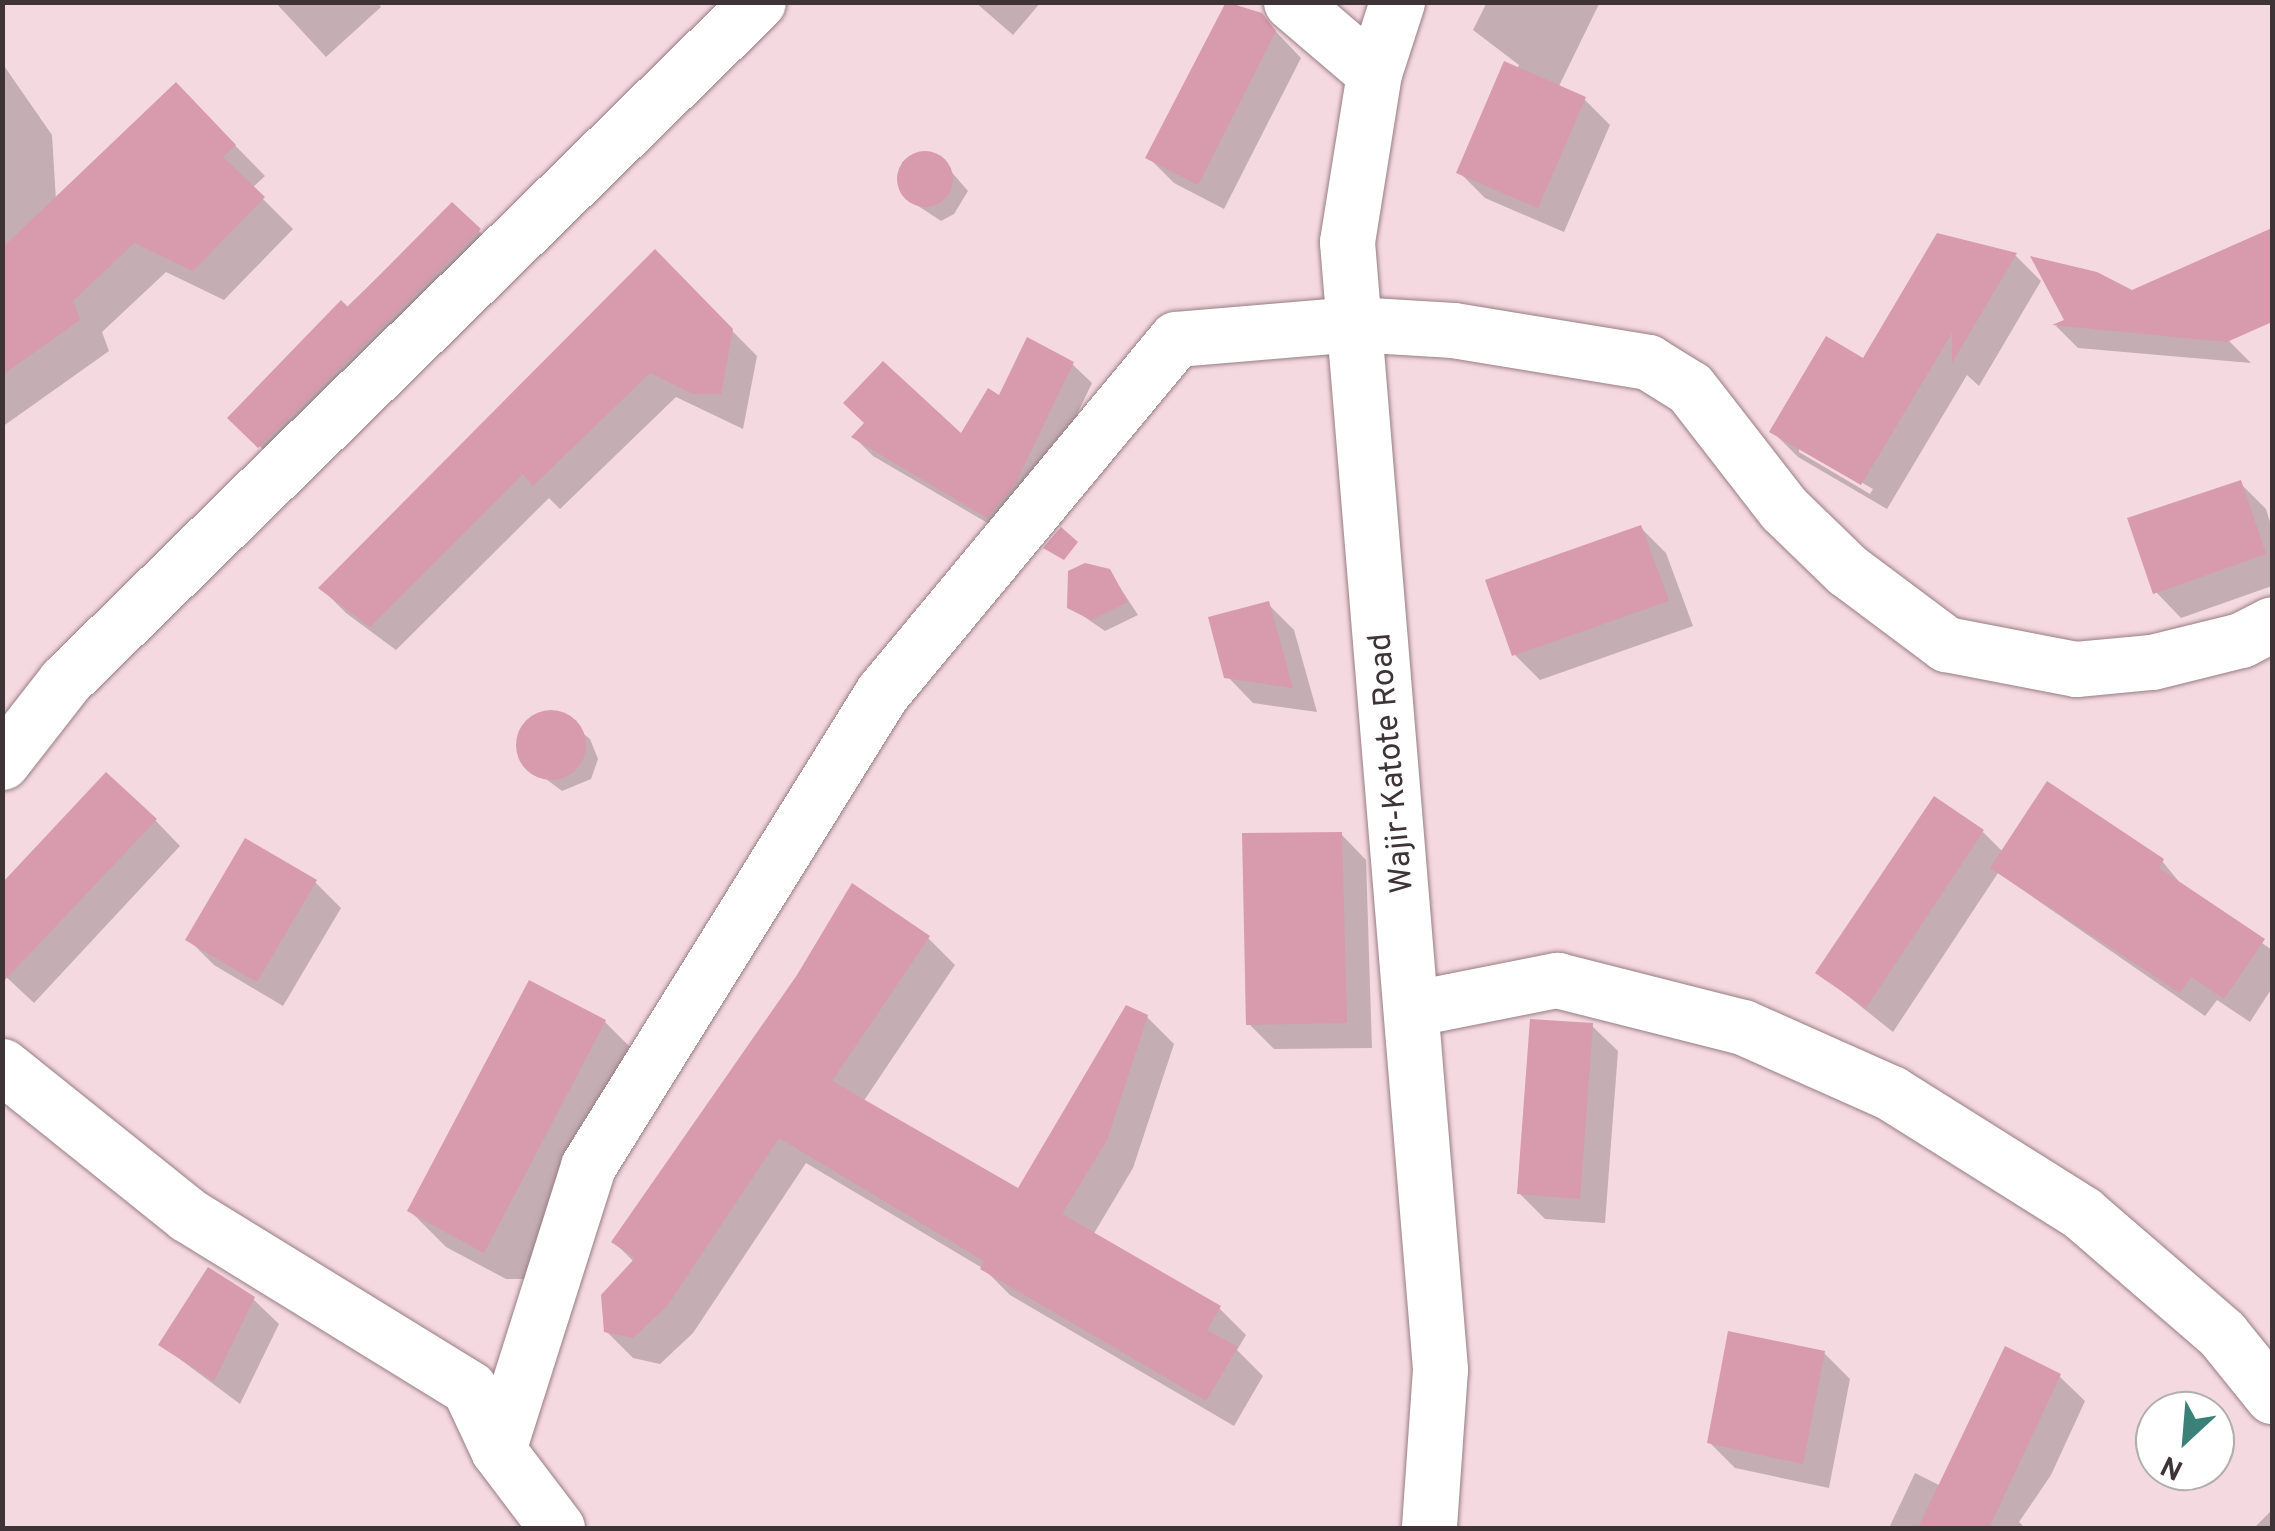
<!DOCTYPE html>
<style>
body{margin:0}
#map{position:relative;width:2275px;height:1531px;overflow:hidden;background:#f5d9e0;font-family:Overpass,sans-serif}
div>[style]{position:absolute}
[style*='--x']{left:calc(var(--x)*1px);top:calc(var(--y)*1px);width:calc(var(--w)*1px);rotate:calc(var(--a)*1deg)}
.shadow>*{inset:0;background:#0003}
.building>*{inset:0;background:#d89aad}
.round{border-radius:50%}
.roads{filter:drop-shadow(0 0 2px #977d85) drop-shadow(0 0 2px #977d85)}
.minor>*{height:55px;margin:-27.5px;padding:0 27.5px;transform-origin:27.5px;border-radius:27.5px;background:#fff}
span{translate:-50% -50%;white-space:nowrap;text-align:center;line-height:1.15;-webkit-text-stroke:9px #fff;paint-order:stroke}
.street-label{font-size:32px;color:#3e3336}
.frame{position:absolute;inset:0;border:5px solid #3e3336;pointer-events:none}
.north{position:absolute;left:2135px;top:1391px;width:100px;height:100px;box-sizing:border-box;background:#fff;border:2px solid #b2adaf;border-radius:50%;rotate:206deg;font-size:28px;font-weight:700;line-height:40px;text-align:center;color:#3e3336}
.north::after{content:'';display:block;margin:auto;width:35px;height:45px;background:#3a8179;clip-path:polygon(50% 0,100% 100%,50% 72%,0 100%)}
</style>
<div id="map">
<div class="shadow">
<div style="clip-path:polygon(275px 2px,377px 2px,381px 7px,326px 57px)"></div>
<div style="clip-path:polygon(975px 2px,1041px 2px,1013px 35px)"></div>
<div style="clip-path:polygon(1229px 2px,1260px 15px,1301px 58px,1224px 209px,1174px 183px,1148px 157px)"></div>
<div style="clip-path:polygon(1487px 2px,1600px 2px,1558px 88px,1584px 99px,1610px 125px,1564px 232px,1485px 198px,1459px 172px,1519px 65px,1473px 30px)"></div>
<div style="clip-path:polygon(2px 63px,52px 135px,56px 200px,176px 85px,265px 176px,252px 188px,293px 229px,224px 300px,166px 272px,102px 332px,109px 351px,2px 427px)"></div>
<div style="clip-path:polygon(926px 154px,942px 161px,968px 191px,954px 214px,941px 221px,906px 198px,902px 162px)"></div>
<div style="clip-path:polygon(453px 205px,502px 254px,283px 469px,231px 418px)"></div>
<div style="clip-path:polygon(evenodd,1938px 236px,2016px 256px,2041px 281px,1979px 386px,1967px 375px,1887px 509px,1798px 457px,1772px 431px,1864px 361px,1938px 236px,1799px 446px,1873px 489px,1870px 494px,1799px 452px,1799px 446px)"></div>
<div style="clip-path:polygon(655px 253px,757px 356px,743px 429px,676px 397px,560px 509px,549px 498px,396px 650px,346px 613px,321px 588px)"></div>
<div style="clip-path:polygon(2068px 321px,2227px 339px,2251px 363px,2078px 348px,2056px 326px)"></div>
<div style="clip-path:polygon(1072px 364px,1092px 383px,1034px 504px,1008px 535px,873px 456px,854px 437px,962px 437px)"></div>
<div style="clip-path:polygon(2240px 483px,2266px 509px,2272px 528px,2272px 586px,2181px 618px,2156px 592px)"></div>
<div style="clip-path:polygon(1641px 528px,1666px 553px,1693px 626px,1540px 680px,1514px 654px)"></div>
<div style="clip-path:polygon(1115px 580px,1138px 615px,1105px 631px,1070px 607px)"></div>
<div style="clip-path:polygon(1268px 604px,1294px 630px,1317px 712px,1253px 703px,1227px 676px)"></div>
<div style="clip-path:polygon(559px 714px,590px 739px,598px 759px,591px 779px,562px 791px,522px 761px,519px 741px,537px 715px)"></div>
<div style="clip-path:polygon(155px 820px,180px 846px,34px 1003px,2px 973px)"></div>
<div style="clip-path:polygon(1983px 832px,2003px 852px,2162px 861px,2185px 889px,2272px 950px,2272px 988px,2250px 1022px,2217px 1000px,2205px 1016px,1998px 873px,1893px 1032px,1819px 973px)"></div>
<div style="clip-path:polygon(1341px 834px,1366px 860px,1372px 1048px,1274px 1049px,1249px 1024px)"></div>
<div style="clip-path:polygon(315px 882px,341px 908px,283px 1006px,214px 965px,188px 939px)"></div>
<div style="clip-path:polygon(928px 938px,955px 965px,863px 1102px,1018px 1192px,1147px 1017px,1174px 1044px,1133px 1168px,1093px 1235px,1219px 1308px,1246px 1335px,1237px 1350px,1263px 1376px,1234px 1426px,1010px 1295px,984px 1269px,806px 1163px,693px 1333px,660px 1364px,633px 1358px,606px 1331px,634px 1262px,614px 1242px)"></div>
<div style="clip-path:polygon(530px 983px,605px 1022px,642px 1059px,526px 1279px,506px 1279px,446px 1247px,410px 1211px)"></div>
<div style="clip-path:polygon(1592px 1026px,1618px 1051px,1605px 1223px,1545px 1219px,1519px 1193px)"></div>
<div style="clip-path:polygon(253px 1299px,279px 1324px,240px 1404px,161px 1345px)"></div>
<div style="clip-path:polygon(1824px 1353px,1850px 1379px,1829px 1488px,1735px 1468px,1710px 1443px)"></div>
<div style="clip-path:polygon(2059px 1376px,2085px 1401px,2051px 1475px,2019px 1522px,2025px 1528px,1889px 1528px,1915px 1473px,1941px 1486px)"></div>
<div style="clip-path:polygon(2272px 1510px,2272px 1528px,2254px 1528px)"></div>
</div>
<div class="building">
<div style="clip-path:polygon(1226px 2px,1262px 13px,1276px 31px,1198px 185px,1145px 158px)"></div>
<div style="clip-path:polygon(1504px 61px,1586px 97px,1538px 208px,1456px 173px)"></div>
<div style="clip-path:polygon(176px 82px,236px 145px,223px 157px,265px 197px,193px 271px,134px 243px,73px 301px,80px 320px,2px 375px,2px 248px)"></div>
<div class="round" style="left:897px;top:151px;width:56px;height:56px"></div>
<div style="clip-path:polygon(452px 202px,481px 229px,258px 448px,227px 418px,341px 300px,348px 307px)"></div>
<div style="clip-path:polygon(2272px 228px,2272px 322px,2227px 342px,2052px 325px,2064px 320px,2030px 256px,2097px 272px,2132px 290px)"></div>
<div style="clip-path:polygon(1937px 233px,2017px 253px,1952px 363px,1952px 333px,1861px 485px,1769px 432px,1826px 336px,1863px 358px)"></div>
<div style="clip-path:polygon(655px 249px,733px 329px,721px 394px,693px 394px,650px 373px,533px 486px,523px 474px,370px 627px,318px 588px)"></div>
<div style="clip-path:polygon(1027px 337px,1074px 362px,1015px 484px,987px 518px,851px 437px,864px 423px,843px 403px,883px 361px,961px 433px,988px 388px,999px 395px)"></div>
<div style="clip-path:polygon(2241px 480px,2266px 554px,2153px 594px,2127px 518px)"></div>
<div style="clip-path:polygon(1641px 525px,1669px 601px,1512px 656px,1485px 580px)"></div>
<div style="clip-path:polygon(1061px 527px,1078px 542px,1064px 560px,1043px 548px)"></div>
<div style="clip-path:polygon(1085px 563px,1110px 569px,1128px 602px,1091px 620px,1067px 608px,1068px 571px)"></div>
<div style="clip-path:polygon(1269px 601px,1293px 688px,1224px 678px,1208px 617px)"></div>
<div class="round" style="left:516px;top:710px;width:70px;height:70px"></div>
<div style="clip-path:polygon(106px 772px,157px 819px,2px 983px,2px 883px)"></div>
<div style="clip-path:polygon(2047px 781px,2164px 859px,2159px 868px,2265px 939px,2224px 999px,2191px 977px,2180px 993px,1990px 868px)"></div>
<div style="clip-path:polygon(1934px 796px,1984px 830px,1866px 1008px,1815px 973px)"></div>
<div style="clip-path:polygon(1342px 832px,1347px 1023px,1246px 1025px,1242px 833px)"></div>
<div style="clip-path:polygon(245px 838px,317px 880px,257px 982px,185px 940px)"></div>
<div style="clip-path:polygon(852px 883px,930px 936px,832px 1081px,1018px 1188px,1126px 1005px,1148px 1015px,1107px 1140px,1062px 1214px,1221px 1306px,1207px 1330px,1238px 1347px,1206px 1401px,980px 1269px,984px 1261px,779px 1138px,667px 1306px,633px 1338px,604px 1332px,601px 1295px,635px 1258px,611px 1242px,797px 975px)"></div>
<div style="clip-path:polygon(529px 980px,606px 1020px,484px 1253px,407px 1211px)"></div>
<div style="clip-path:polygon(1530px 1019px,1593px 1023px,1580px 1199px,1517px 1194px)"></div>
<div style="clip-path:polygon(208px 1267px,255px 1297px,214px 1381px,158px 1345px)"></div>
<div style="clip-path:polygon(1728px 1331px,1825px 1351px,1803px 1464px,1707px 1443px)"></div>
<div style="clip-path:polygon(2005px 1346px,2061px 1374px,1989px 1528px,1918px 1528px)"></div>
</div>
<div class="roads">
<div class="minor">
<div style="--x:1291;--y:2;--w:109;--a:40.5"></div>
<div style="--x:1397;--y:2;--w:75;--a:107.9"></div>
<div style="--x:1374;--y:73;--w:171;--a:99.1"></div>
<div style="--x:1347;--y:242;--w:1131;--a:85.28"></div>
<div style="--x:1440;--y:1369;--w:159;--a:94"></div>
<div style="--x:2;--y:762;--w:103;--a:-52.1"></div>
<div style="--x:65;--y:681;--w:970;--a:-44.42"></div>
<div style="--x:1415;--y:1008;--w:145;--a:-11.2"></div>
<div style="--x:1557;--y:980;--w:192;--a:14.2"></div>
<div style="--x:1743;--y:1027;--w:162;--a:24"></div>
<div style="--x:1891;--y:1093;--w:226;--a:32.1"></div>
<div style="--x:2082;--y:1213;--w:185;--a:40.8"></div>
<div style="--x:2222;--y:1334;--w:80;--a:51.1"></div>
<div style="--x:2;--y:1066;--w:238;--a:38.7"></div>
<div style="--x:188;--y:1215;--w:330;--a:31.6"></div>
<div style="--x:469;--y:1388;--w:68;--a:64.9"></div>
<div style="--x:498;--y:1450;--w:98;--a:52.9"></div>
<div style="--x:498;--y:1450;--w:298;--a:-72.4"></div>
<div style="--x:588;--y:1166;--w:557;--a:-58.14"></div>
<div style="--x:882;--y:693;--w:460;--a:-50.3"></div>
<div style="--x:1176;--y:339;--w:179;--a:-4.8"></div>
<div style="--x:1354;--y:324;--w:99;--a:3.5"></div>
<div style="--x:1453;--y:330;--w:198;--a:9.3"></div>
<div style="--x:1648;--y:362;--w:49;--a:31.8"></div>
<div style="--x:1690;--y:388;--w:153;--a:52.2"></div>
<div style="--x:1784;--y:509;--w:88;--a:44.1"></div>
<div style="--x:1847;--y:570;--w:124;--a:36.8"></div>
<div style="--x:1946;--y:644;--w:132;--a:10.9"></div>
<div style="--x:2076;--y:669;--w:76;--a:-5.3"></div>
<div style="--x:2152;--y:662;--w:92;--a:-13.9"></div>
<div style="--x:2241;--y:640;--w:35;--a:-27"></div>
</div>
</div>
<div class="street-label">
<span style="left:1393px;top:763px;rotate:-95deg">Wajir-Katote Road</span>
</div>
<div class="frame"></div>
<div class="north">N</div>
</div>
